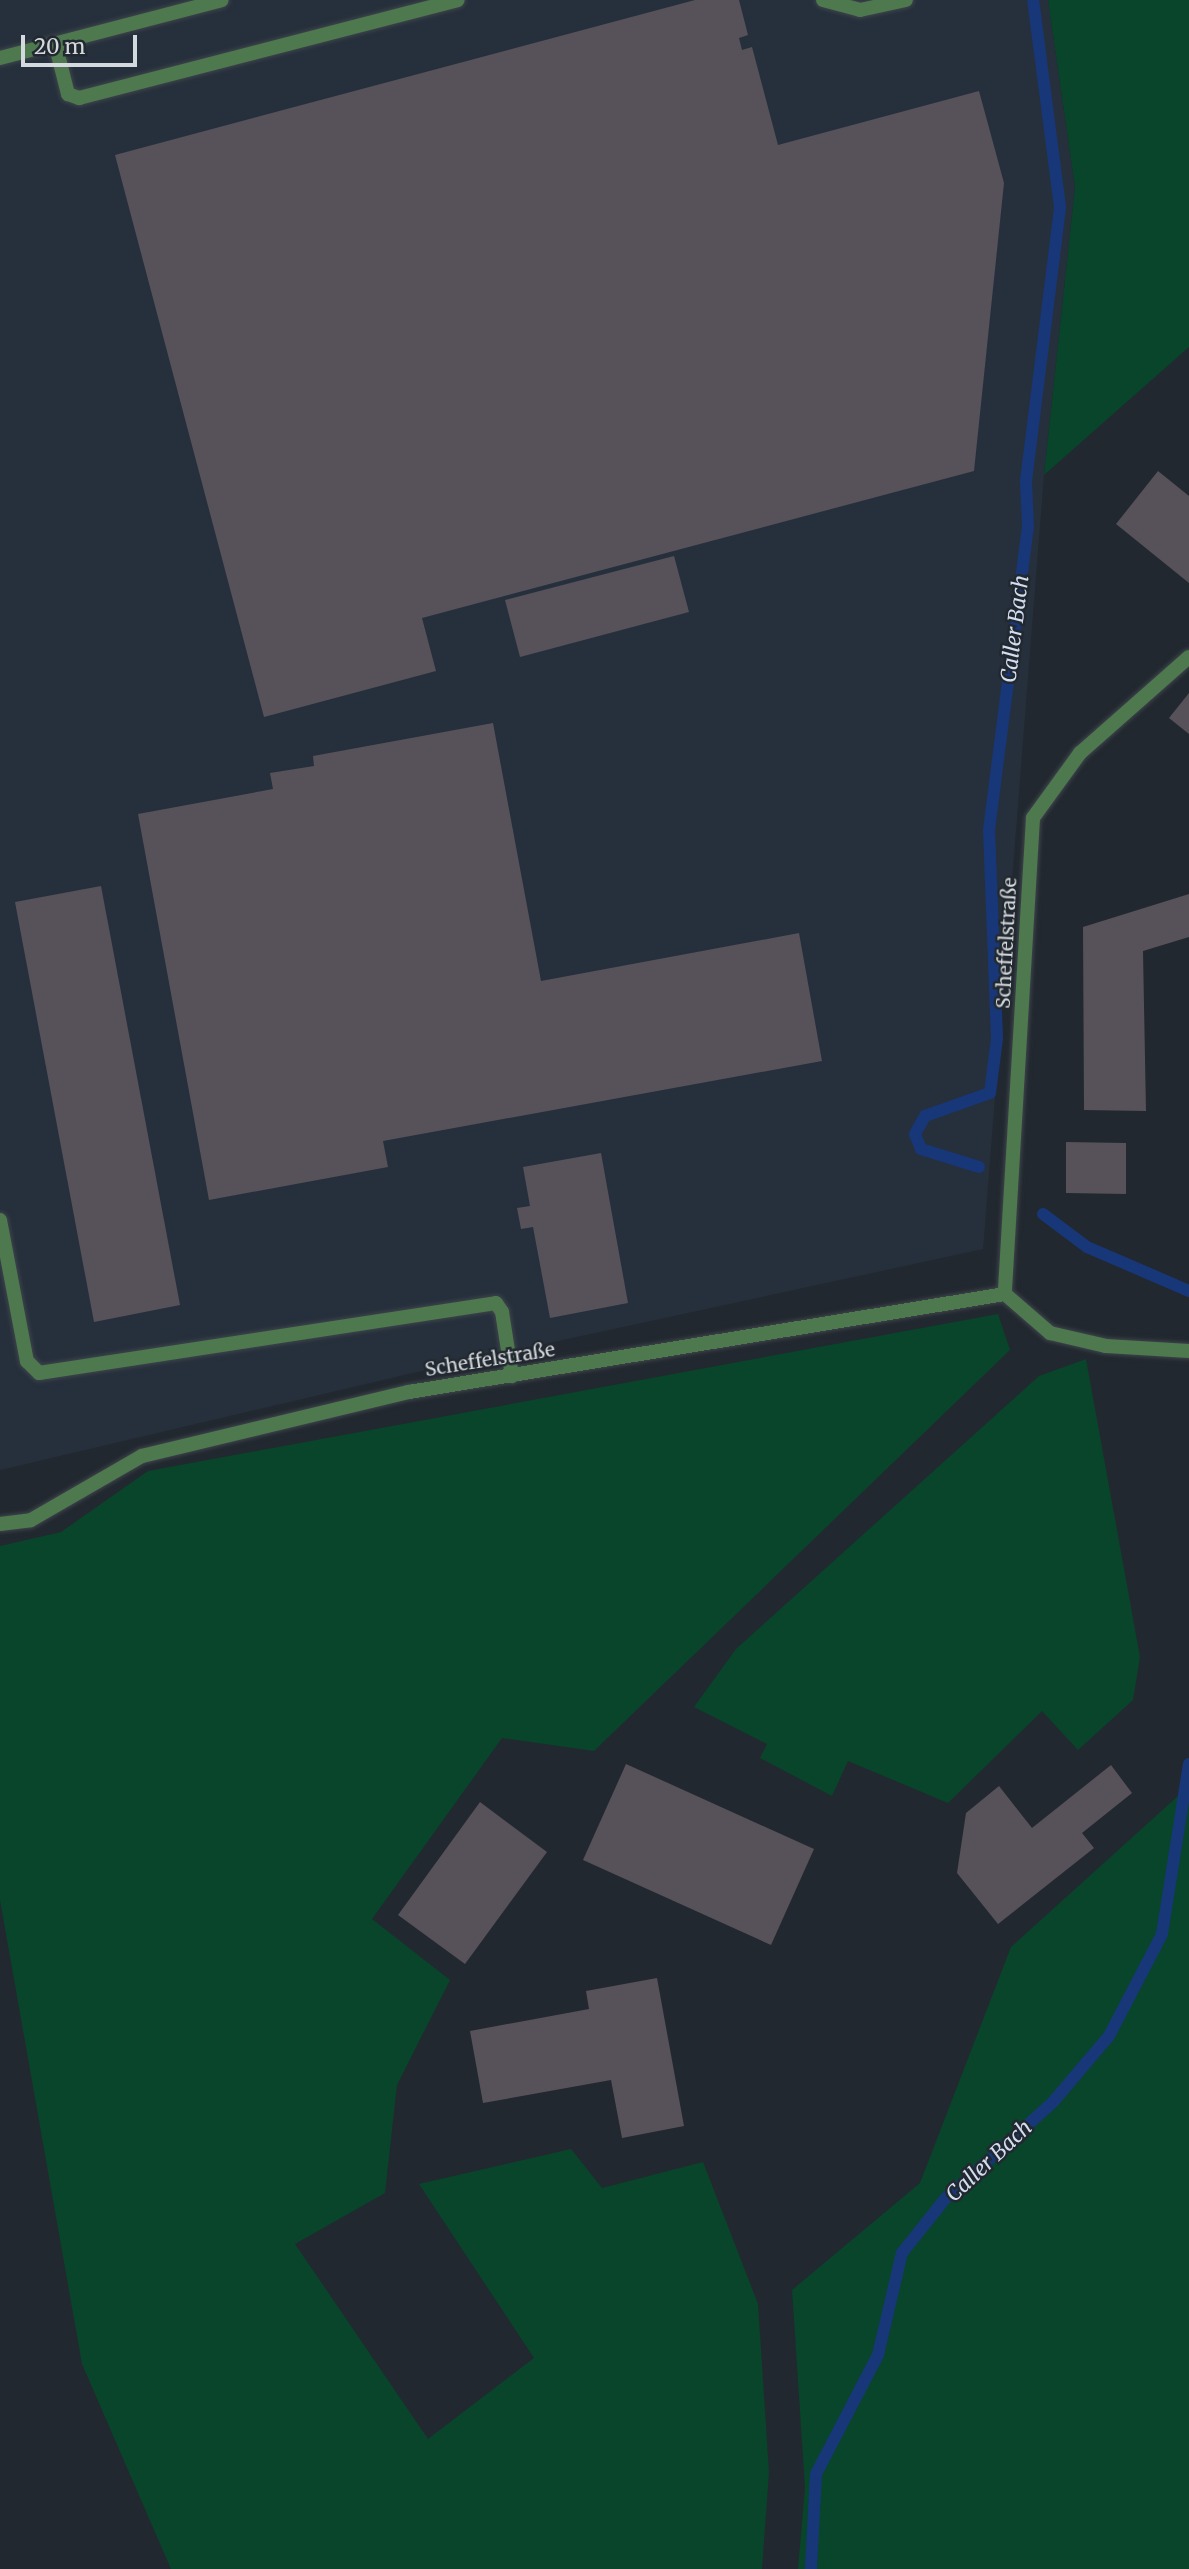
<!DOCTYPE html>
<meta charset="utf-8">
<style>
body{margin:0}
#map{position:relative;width:1189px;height:2569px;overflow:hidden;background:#22282f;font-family:Merriweather,serif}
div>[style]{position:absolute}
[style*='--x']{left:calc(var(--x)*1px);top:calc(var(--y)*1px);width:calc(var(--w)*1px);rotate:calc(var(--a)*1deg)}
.built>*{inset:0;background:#26303c}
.green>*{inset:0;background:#08452a}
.stream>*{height:12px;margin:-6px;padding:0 6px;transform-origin:6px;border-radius:6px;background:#183779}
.building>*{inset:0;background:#57515a}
.roads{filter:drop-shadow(0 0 2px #3e444b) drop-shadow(0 0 2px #3e444b)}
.service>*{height:14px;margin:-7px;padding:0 7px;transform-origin:7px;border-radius:7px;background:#4e794f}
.minor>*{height:14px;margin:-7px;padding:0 7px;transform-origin:7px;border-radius:7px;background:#4e794f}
span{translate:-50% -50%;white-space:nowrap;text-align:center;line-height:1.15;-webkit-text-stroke:5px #22282f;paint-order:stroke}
.street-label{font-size:19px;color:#d4d9dd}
.water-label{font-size:21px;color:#d2ddf0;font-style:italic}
.scale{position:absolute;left:21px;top:35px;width:116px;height:32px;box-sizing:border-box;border:4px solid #d4d9dd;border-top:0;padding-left:9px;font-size:21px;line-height:24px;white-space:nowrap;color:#d4d9dd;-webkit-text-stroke:5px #22282f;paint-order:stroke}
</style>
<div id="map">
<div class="built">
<div style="clip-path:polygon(0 0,1048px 0,1075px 187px,1044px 474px,983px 1249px,438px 1367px,0 1470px)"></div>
</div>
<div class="green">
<div style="clip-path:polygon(1048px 0,1189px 0,1189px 347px,1044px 475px,1075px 187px)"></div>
<div style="clip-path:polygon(998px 1314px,1010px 1350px,594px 1751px,502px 1738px,372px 1919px,450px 1980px,397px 2085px,385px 2193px,295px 2244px,428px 2439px,534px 2358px,419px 2184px,571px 2149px,602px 2188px,703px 2162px,758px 2304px,769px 2472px,762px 2569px,171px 2569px,82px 2364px,0 1900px,0 1546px,61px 1532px,148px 1471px)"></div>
<div style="clip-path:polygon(1086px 1359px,1140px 1657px,1133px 1700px,1078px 1750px,1042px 1711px,948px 1803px,848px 1761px,832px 1796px,760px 1758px,767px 1744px,694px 1707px,736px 1649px,1039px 1376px)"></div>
<div style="clip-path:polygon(1189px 1786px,1189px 2569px,798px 2569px,805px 2487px,792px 2290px,920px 2183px,1011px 1947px)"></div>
</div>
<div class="stream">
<div style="--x:979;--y:1167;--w:61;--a:-162.8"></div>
<div style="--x:921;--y:1149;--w:16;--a:-112"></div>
<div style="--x:915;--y:1134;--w:21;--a:-61"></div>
<div style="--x:925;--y:1116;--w:69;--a:-19.5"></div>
<div style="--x:990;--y:1093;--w:55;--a:-82.7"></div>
<div style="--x:997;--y:1038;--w:208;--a:-92.2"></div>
<div style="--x:989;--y:830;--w:305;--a:-82.7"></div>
<div style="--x:1028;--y:527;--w:46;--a:-92.5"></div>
<div style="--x:1026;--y:481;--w:276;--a:-82.9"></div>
<div style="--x:1060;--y:207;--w:209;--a:-97.4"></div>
<div style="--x:1043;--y:1214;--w:55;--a:36.9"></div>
<div style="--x:1087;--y:1247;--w:111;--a:23.3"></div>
<div style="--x:811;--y:2569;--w:95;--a:-87"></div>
<div style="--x:816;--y:2474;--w:134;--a:-62.5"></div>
<div style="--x:878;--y:2355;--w:105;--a:-76.8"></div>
<div style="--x:902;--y:2253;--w:69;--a:-51.5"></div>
<div style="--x:945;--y:2199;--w:145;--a:-41.9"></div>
<div style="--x:1053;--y:2102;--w:87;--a:-49.7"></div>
<div style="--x:1109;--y:2036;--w:115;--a:-62.5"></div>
<div style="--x:1162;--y:1934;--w:172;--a:-81"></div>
</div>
<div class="building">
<div style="clip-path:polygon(695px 0,739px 0,748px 35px,739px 38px,742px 50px,752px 47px,778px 145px,979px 91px,1004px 183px,974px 471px,422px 618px,436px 671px,264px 717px,115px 155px)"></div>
<div style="clip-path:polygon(1158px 471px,1189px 496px,1189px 583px,1116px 524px)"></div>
<div style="clip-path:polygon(674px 556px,689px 612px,520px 657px,505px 600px)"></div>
<div style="clip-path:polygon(1189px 693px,1189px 734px,1169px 718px)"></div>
<div style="clip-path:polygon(493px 723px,541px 981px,799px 933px,822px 1061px,383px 1141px,388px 1167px,209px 1200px,138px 814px,273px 789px,270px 773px,314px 766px,313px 756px)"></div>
<div style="clip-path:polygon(101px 886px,180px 1305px,94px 1322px,15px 902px)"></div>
<div style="clip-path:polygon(1189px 894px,1189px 937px,1143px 951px,1146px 1111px,1084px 1110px,1083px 927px)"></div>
<div style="clip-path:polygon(1066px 1142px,1126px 1143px,1126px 1194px,1066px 1193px)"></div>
<div style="clip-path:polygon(601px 1153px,628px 1303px,550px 1318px,533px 1227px,521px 1229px,517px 1208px,530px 1206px,523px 1167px)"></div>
<div style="clip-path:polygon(626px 1764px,814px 1849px,771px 1945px,583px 1860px)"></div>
<div style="clip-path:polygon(1111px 1765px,1132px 1793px,1082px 1833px,1094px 1848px,998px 1924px,957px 1873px,966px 1813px,999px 1786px,1032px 1828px)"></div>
<div style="clip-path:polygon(480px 1802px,547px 1852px,465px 1964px,398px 1915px)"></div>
<div style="clip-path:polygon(657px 1978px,684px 2126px,622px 2138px,611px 2080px,483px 2103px,470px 2031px,589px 2009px,586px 1991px)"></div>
</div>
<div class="roads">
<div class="service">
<div style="--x:823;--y:0;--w:38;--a:15"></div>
<div style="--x:860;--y:10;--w:47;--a:-12.3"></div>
<div style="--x:55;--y:43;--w:53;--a:75.7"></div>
<div style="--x:68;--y:94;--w:12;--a:20"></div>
<div style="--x:79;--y:98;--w:391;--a:-14.5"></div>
<div style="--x:0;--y:1220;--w:144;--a:79.2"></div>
<div style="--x:27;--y:1361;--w:17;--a:45"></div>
<div style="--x:39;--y:1373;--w:462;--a:-8.7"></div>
<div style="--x:496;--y:1303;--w:11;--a:56"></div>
<div style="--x:502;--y:1312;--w:65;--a:81.1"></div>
</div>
<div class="minor">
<div style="--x:0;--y:58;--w:229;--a:-14.6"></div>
<div style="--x:1189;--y:657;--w:145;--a:138.6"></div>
<div style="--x:1080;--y:753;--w:80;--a:125.9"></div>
<div style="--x:1033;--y:818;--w:477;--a:93.4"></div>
<div style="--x:1005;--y:1294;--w:60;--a:40.9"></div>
<div style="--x:1050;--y:1333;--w:57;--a:13.1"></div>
<div style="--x:1106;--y:1346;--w:83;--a:3.4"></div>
<div style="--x:0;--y:1524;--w:31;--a:-7"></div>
<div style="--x:31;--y:1520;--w:128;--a:-30"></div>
<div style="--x:142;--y:1456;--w:275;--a:-13.5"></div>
<div style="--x:409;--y:1392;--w:604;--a:-9.34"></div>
</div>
</div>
<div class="street-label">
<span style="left:1007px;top:943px;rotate:-87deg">Scheffelstraße</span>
<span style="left:490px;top:1360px;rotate:-9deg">Scheffelstraße</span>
</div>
<div class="water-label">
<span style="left:1015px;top:629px;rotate:-83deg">Caller Bach</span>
<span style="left:989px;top:2161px;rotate:-43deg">Caller Bach</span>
</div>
<div class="scale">20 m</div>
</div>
